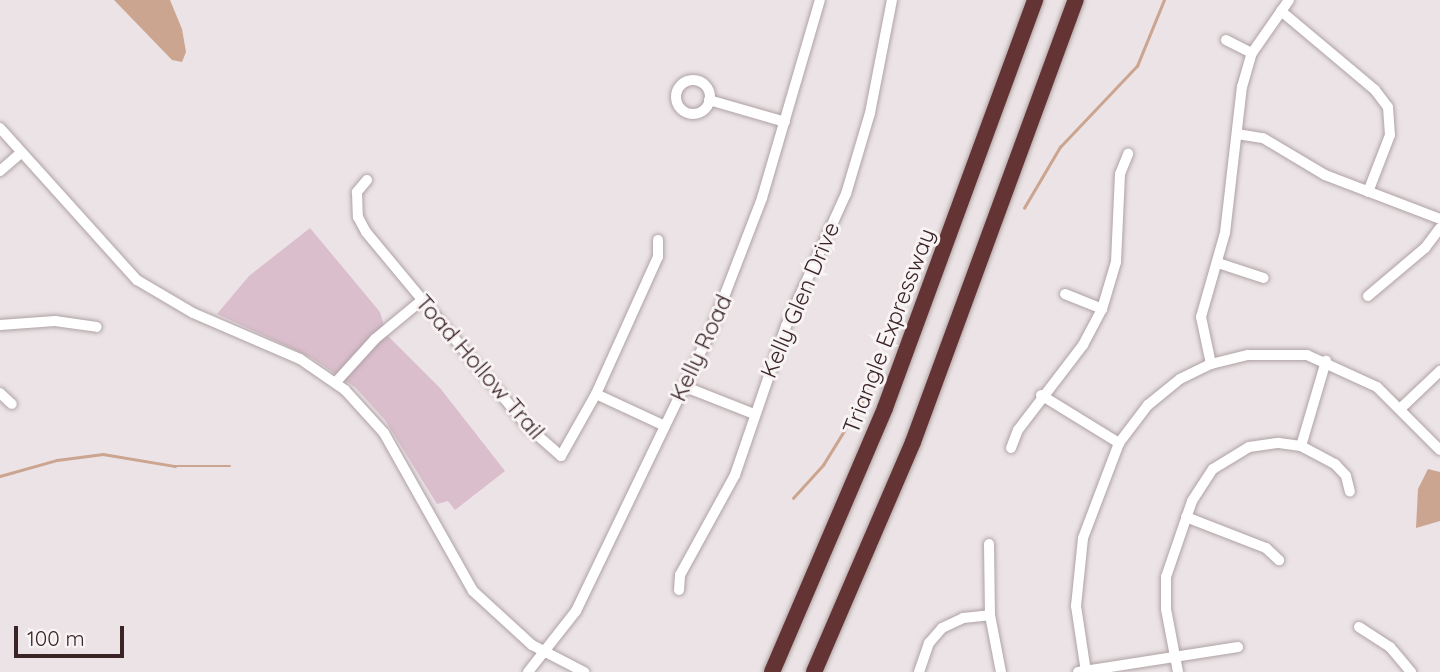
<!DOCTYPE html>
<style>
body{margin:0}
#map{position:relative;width:1440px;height:672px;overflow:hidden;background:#ebe3e5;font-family:Quicksand,sans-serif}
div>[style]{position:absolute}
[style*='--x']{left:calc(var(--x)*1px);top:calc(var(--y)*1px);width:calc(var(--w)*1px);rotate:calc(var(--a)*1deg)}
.green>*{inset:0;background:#dabecc}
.water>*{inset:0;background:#cba590}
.stream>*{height:2.5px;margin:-1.25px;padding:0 1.25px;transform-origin:1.25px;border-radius:1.25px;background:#cba590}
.roads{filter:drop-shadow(0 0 2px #afa2a4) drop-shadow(0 0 2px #afa2a4)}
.minor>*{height:10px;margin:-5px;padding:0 5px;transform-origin:5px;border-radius:5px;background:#fff}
.minor>.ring{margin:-5px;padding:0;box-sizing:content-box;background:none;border:10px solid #fff;border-radius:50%}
.highway>*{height:16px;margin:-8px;padding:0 8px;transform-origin:8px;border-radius:8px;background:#643333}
span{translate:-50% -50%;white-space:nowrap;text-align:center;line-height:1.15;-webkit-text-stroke:6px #f8f3f4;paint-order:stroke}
.street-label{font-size:23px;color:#3b2426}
.scale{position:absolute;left:14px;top:626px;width:110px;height:32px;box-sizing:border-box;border:4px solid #3b2426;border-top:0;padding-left:9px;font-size:21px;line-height:24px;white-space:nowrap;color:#3b2426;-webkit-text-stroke:5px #f8f3f4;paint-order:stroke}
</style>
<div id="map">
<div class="green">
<div style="clip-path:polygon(310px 228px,380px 312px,387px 335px,440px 388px,505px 471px,455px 510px,448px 501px,437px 504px,385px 420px,355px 387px,310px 357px,217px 314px,249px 276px)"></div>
</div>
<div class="water">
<div style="clip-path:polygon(114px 0,170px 0,182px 29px,186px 52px,182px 62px,172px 60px)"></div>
<div style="clip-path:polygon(1428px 469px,1440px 472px,1440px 521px,1416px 528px,1418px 489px)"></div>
</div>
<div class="stream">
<div style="--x:1024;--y:208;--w:71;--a:-59.5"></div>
<div style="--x:1060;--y:147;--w:112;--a:-46.5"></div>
<div style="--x:1137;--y:66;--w:71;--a:-67.8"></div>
<div style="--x:0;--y:476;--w:59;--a:-15.7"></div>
<div style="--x:57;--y:460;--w:46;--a:-7.4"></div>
<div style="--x:103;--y:454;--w:73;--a:9.5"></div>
<div style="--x:175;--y:466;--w:55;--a:0"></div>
<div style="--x:793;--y:498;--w:45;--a:-47.7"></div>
<div style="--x:823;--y:465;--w:80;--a:-58.3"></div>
<div style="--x:865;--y:397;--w:24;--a:-75"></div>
</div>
<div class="roads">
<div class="minor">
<div style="--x:1281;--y:11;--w:123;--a:40"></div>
<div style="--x:1375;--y:90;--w:21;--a:53"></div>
<div style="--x:1388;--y:107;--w:28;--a:86"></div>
<div style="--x:1390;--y:135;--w:61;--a:111.1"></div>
<div style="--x:1226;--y:40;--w:29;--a:27"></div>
<div class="ring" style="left:676px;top:80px;width:24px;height:24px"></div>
<div style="--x:709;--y:100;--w:79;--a:16.1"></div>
<div style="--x:0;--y:128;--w:205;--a:48"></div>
<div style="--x:137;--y:280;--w:65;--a:30.5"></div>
<div style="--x:193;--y:313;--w:116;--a:23.3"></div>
<div style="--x:300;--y:359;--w:55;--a:34.6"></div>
<div style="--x:345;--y:390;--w:58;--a:47.8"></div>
<div style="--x:384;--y:433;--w:181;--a:60.6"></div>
<div style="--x:473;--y:591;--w:80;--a:42.5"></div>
<div style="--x:532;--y:645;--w:59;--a:27.4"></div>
<div style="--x:1237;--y:134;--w:26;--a:9"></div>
<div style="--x:1263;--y:138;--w:72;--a:30.8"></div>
<div style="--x:1325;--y:175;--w:123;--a:20.9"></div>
<div style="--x:0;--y:171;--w:28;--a:-41"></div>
<div style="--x:367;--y:180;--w:16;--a:130"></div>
<div style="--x:357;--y:192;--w:25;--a:88"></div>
<div style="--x:358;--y:217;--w:17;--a:62"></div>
<div style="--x:366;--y:232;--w:254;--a:50.3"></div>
<div style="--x:528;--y:427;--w:44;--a:41.3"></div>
<div style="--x:561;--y:456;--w:71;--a:-60.6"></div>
<div style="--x:596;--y:394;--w:150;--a:-65.7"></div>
<div style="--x:658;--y:257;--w:17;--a:-90"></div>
<div style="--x:1218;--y:263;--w:48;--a:18.1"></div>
<div style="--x:1065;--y:294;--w:40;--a:22"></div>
<div style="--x:1368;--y:296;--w:75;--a:-40.1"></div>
<div style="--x:1425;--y:248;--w:25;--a:-53"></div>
<div style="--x:0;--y:325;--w:55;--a:-4.2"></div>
<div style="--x:55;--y:321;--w:42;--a:8.1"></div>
<div style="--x:1211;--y:364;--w:48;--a:-102"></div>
<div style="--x:1201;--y:317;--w:87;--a:-74.1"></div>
<div style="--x:1225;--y:233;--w:147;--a:-83.4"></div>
<div style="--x:1242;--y:87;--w:35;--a:-74"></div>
<div style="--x:1252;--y:53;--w:65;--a:-55.1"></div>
<div style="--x:336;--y:382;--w:58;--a:-47.8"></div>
<div style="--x:375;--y:339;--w:61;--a:-39.7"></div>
<div style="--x:683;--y:386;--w:76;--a:21.5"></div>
<div style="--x:0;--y:393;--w:16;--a:43"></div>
<div style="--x:596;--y:394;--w:76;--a:24.9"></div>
<div style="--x:1041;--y:395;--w:92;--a:31.6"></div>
<div style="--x:1401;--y:408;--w:54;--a:-43.5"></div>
<div style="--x:1301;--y:446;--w:89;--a:-73.6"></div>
<div style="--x:1011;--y:448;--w:19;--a:-69"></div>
<div style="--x:1018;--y:430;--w:107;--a:-52.6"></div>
<div style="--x:1083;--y:345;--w:41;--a:-62.2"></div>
<div style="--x:1102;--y:309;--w:49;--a:-73.4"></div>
<div style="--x:1116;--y:262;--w:88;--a:-87.4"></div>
<div style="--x:1120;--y:174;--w:22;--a:-68"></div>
<div style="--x:1186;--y:517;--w:86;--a:21.2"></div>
<div style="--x:1266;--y:548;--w:18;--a:43"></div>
<div style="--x:989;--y:544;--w:71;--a:89.2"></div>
<div style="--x:990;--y:615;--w:58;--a:79.1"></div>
<div style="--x:679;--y:590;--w:15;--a:-86"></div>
<div style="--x:680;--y:575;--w:114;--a:-61.2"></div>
<div style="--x:735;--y:475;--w:157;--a:-71.1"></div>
<div style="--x:786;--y:326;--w:145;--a:-65.6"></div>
<div style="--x:846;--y:194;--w:84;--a:-73.5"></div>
<div style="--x:870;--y:113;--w:115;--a:-79"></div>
<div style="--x:1359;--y:627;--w:37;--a:33"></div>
<div style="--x:1390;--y:647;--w:33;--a:50"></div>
<div style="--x:528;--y:672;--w:78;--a:-51.8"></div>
<div style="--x:576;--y:611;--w:309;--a:-64.3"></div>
<div style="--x:710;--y:333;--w:145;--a:-68.9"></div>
<div style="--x:762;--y:198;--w:206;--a:-73.7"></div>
<div style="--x:919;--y:672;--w:31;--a:-71"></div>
<div style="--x:929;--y:643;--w:20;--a:-49"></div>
<div style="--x:942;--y:628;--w:23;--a:-25"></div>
<div style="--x:963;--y:618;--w:27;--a:-6"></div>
<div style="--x:1078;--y:672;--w:162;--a:-8.9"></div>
<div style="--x:1086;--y:672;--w:67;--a:-98.6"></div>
<div style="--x:1076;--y:606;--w:68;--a:-84.1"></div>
<div style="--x:1083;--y:538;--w:102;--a:-69.2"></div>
<div style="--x:1119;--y:443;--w:48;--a:-52.7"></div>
<div style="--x:1148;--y:405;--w:41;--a:-39.1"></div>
<div style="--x:1180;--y:379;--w:34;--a:-26"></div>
<div style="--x:1211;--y:364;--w:38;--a:-14"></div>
<div style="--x:1248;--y:355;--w:59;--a:0"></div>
<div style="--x:1307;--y:355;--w:77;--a:24.6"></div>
<div style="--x:1377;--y:387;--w:89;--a:45"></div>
<div style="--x:1178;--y:672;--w:64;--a:-100.8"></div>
<div style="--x:1166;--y:609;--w:32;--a:-90"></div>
<div style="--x:1166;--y:577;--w:80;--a:-71.1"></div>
<div style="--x:1192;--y:501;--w:38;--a:-57"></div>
<div style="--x:1213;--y:469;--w:42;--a:-31.4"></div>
<div style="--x:1249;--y:447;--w:30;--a:-8"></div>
<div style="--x:1279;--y:443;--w:22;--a:8"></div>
<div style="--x:1301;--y:446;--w:38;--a:28"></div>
<div style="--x:1335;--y:464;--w:16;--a:47"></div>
<div style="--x:1346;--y:476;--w:16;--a:76"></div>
</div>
<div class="highway">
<div style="--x:772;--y:672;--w:287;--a:-66.8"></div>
<div style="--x:885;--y:408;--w:435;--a:-69.8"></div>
<div style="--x:814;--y:672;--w:250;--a:-66.7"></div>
<div style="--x:913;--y:442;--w:471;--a:-69.8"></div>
</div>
</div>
<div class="street-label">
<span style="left:800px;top:300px;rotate:-67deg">Kelly Glen Drive</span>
<span style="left:889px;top:331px;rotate:-69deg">Triangle Expressway</span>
<span style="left:701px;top:348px;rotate:-65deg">Kelly Road</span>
<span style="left:480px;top:367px;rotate:49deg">Toad Hollow Trail</span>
</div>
<div class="scale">100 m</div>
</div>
